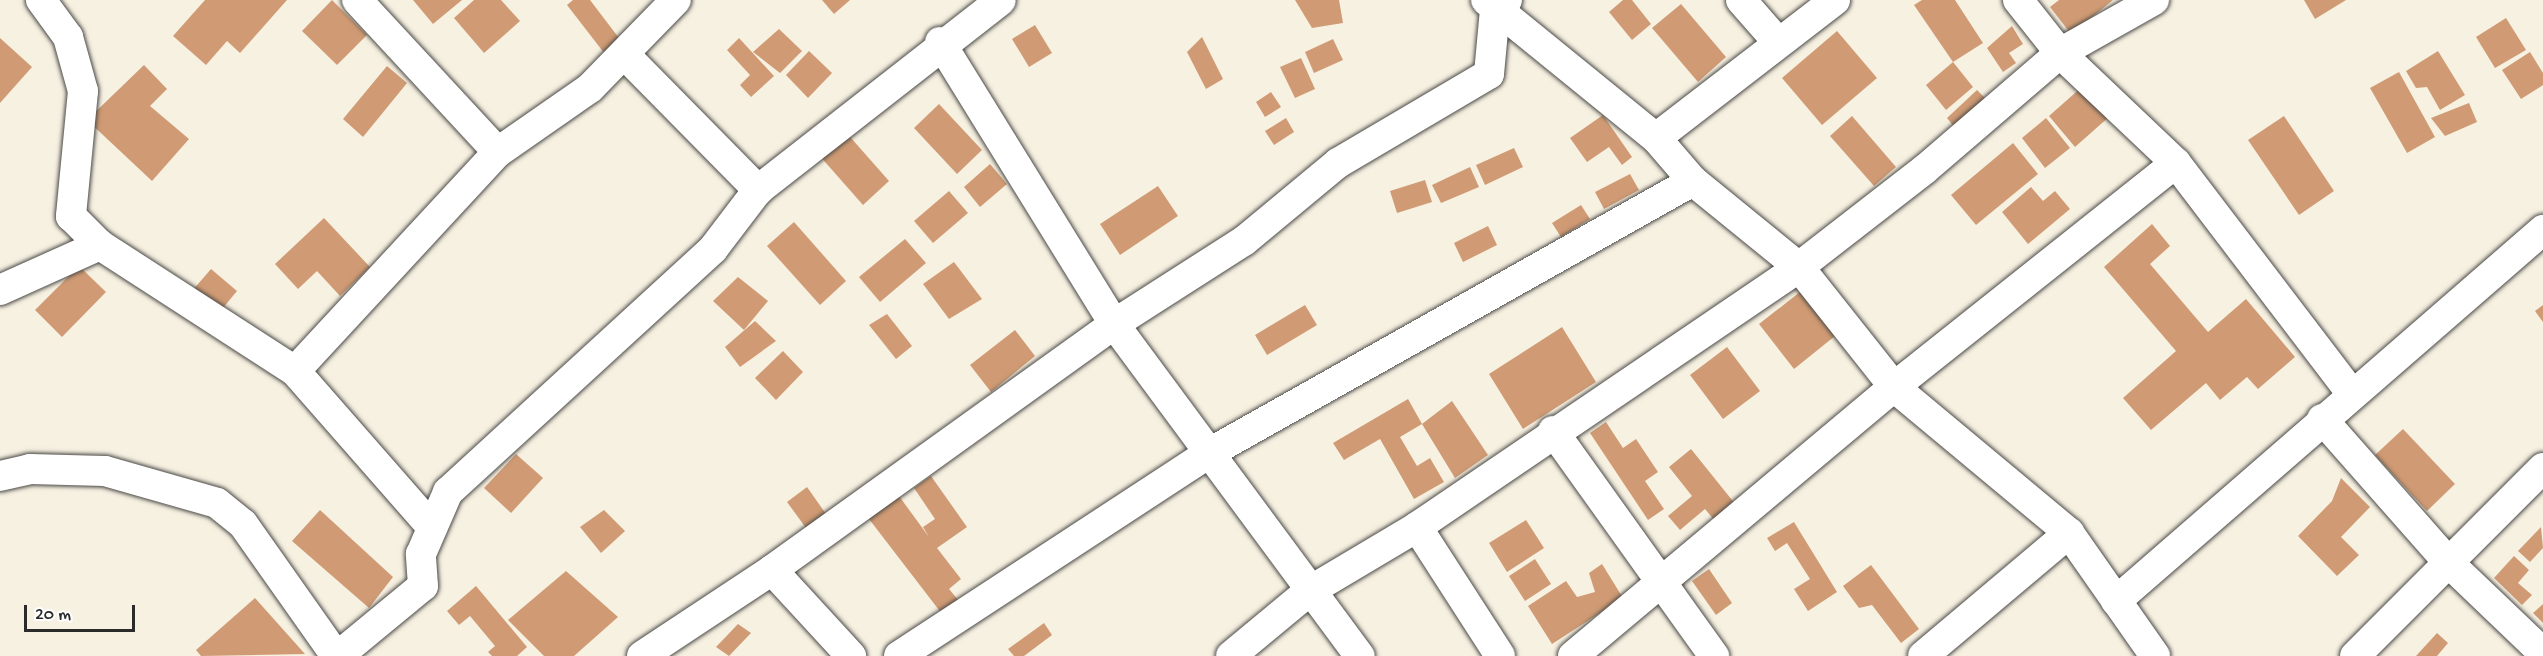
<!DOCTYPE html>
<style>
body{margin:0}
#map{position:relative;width:2543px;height:656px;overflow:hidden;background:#f7f1e2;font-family:"Gochi Hand",sans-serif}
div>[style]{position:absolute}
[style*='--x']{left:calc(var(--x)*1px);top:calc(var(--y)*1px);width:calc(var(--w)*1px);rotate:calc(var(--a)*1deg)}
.building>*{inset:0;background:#d09b74}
.roads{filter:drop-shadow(0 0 2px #4a4946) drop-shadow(0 0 2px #4a4946)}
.street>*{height:30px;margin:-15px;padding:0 15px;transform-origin:15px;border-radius:15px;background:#fff}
span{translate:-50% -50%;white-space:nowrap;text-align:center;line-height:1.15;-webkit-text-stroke:5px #fff;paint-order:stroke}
.scale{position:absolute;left:24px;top:605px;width:111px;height:27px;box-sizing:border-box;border:3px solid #2b2b2b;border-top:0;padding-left:8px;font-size:18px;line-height:21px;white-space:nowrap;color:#2b2b2b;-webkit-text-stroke:4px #fff;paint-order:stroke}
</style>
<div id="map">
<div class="building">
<div style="clip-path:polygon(205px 0,287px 0,240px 53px,227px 41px,206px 65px,173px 36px)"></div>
<div style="clip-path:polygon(332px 0,367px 35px,337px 65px,302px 31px)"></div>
<div style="clip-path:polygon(413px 0,462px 0,433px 24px)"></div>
<div style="clip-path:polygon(474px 0,501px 0,520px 21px,484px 53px,454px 18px)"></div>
<div style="clip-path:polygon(573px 0,590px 0,625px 46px,608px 58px,567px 5px)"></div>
<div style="clip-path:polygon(822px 0,850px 0,834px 14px)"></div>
<div style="clip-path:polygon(1295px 0,1339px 0,1343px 23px,1312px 28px)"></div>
<div style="clip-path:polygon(1623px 0,1632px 0,1651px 24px,1632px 40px,1609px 12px)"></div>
<div style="clip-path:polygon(1922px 0,1955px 0,1983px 43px,1953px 62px,1914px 5px)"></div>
<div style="clip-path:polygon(2059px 0,2113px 0,2071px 34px,2050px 7px)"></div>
<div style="clip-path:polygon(2304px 0,2346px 0,2315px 19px)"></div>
<div style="clip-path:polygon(1681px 4px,1726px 57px,1698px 82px,1652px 28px)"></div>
<div style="clip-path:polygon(2506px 18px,2526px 50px,2495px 68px,2476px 37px)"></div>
<div style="clip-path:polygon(1035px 25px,1052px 53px,1029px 67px,1012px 39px)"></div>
<div style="clip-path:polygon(2012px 26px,2023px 44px,2009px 53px,2016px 63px,2003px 72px,1987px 48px)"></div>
<div style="clip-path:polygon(779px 29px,802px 51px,780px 73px,753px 52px)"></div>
<div style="clip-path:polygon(1837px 31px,1877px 78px,1822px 125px,1782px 78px)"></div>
<div style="clip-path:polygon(1202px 37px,1223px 79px,1206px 89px,1187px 52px)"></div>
<div style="clip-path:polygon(0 38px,32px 67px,0 103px)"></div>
<div style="clip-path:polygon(739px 38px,774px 76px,751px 97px,740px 85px,750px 75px,727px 50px)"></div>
<div style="clip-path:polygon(1333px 39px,1343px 60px,1314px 73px,1305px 52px)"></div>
<div style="clip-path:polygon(809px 51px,832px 73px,808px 98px,786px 75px)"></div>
<div style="clip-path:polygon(2438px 51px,2465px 95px,2440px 110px,2427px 87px,2416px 88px,2406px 71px)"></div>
<div style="clip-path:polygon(2530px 52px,2543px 73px,2543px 85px,2521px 99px,2502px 70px)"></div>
<div style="clip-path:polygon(1301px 58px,1315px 89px,1295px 98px,1280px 67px)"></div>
<div style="clip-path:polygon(1953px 62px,1973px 87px,1946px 110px,1926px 85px)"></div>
<div style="clip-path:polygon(144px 65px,167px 89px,150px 106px,189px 139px,152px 181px,87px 120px)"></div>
<div style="clip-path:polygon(387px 66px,407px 83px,363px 137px,343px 119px)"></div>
<div style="clip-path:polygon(2399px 72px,2435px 137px,2407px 153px,2370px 88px)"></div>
<div style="clip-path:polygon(2084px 85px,2110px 116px,2075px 147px,2049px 116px)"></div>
<div style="clip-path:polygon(1977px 90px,1987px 100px,1956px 129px,1947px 118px)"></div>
<div style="clip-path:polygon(1271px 92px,1281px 107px,1265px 117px,1256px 102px)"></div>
<div style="clip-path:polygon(2469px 103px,2477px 122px,2445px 136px,2431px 118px)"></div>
<div style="clip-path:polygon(939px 104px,982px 150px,957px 174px,914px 128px)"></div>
<div style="clip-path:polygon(1603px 115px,1632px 157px,1622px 165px,1609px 147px,1587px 162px,1570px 138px)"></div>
<div style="clip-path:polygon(1852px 116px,1896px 167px,1874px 186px,1830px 136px)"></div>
<div style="clip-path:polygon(2284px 116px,2334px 191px,2299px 215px,2248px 140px)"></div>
<div style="clip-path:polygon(1286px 118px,1294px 132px,1274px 145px,1265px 131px)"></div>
<div style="clip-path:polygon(2046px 118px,2070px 148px,2045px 168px,2022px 138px)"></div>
<div style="clip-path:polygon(844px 130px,889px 181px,863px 205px,818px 154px)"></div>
<div style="clip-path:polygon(2013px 143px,2038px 174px,1976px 225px,1951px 195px)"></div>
<div style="clip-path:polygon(1514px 148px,1523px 167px,1485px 185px,1476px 165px)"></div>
<div style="clip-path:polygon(990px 164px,1007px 184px,980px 207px,964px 187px)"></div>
<div style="clip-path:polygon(1470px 167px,1479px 187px,1441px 203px,1432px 185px)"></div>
<div style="clip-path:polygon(1630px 174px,1639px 190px,1604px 209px,1595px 192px)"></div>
<div style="clip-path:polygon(1425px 180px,1432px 202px,1397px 213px,1390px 191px)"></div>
<div style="clip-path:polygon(1158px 186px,1178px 216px,1120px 255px,1100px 224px)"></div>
<div style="clip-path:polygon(2031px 187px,2043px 201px,2055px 191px,2070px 209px,2028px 244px,2002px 212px)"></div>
<div style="clip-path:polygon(949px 191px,968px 213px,933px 243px,914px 221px)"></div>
<div style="clip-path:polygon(1581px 205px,1590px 219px,1561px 237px,1552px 223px)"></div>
<div style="clip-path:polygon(324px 218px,370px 267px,340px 296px,317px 271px,298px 289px,275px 264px)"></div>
<div style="clip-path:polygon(794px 222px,846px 281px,820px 305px,767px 246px)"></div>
<div style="clip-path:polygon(2152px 224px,2170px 246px,2150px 264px,2208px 332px,2246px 299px,2295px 357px,2258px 389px,2247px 377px,2220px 400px,2206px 383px,2151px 430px,2123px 398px,2176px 351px,2104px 267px)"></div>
<div style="clip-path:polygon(1488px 226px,1497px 245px,1463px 262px,1454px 243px)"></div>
<div style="clip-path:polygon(905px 239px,926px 263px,880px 302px,859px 277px)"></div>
<div style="clip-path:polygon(954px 262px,982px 299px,949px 319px,923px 284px)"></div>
<div style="clip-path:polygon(79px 266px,106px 292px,62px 337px,35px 310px)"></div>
<div style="clip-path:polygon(211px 269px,237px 291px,218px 314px,192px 291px)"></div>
<div style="clip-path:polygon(738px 277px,768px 301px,744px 330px,713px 301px)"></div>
<div style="clip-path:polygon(1805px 288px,1840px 332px,1794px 369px,1759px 324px)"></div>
<div style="clip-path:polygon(1305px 305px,1317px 325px,1267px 355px,1255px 335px)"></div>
<div style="clip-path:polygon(2543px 305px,2543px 322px,2535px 311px)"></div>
<div style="clip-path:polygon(887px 314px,912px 346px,896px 359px,869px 325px)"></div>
<div style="clip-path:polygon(755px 321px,776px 341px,740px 367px,725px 347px)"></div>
<div style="clip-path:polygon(1562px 327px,1596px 382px,1523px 429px,1489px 374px)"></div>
<div style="clip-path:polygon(1015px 330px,1035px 356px,991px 392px,970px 365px)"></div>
<div style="clip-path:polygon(1727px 347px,1760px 391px,1723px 419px,1690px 375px)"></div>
<div style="clip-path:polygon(783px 351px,803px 372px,776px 400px,755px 378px)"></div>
<div style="clip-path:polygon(1408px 399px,1422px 424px,1400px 437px,1417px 466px,1430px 458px,1444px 482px,1414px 499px,1380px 439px,1344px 460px,1333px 443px)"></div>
<div style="clip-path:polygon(1452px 401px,1488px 455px,1455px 478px,1422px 424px)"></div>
<div style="clip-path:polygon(1606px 422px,1623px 448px,1636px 439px,1658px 472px,1645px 481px,1664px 509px,1648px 520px,1590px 433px)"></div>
<div style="clip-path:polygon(2403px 429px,2455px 484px,2427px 511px,2375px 455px)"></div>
<div style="clip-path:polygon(1691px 449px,1740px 510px,1720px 527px,1705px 509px,1680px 530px,1668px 516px,1692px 496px,1669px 467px)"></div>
<div style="clip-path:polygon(516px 454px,543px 478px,511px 513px,484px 488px)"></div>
<div style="clip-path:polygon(931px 476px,967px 527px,937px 548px,961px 579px,949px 589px,959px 601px,942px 614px,869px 519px,899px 496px,929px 537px,923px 527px,935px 519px,914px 488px)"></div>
<div style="clip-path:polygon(2341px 478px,2370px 507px,2341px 537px,2359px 555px,2337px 576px,2298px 536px,2332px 501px)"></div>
<div style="clip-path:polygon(807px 487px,826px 514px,806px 528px,787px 502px)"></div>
<div style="clip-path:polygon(320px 510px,393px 577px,369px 608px,292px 541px)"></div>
<div style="clip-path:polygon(604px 510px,625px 531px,601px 553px,580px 527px)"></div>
<div style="clip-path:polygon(1526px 520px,1544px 548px,1507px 572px,1489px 543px)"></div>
<div style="clip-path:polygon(1794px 522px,1837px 592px,1808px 611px,1794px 589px,1810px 579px,1787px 543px,1775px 551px,1767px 538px)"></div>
<div style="clip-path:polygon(2541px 527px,2543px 548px,2530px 562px,2518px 551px)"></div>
<div style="clip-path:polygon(2514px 556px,2529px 570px,2518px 583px,2532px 595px,2522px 605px,2494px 578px)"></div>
<div style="clip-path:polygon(1535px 559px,1551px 584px,1525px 601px,1509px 576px)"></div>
<div style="clip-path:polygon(1602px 564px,1623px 598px,1552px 644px,1528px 606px,1566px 581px,1577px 597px,1595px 592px,1589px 573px)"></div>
<div style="clip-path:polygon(1871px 565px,1919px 629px,1901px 643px,1872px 605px,1859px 608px,1843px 586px)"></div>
<div style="clip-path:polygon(1709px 569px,1732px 603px,1716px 615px,1692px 581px)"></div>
<div style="clip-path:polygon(566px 571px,618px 617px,574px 656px,544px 656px,508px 620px)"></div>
<div style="clip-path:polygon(476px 586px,527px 647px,517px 656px,492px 656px,488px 652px,495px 646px,470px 616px,459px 625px,447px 611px)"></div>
<div style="clip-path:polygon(255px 598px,305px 654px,201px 656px,196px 650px)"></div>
<div style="clip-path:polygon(2543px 604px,2543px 623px,2533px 613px)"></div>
<div style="clip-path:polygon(1044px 623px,1052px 635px,1024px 656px,1014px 656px,1008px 649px)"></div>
<div style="clip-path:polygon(738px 624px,751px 633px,729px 656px,716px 647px)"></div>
<div style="clip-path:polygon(2437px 633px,2448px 643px,2437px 656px,2416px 656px)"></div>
</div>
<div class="roads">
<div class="street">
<div style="--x:41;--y:0;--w:46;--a:53.9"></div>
<div style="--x:68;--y:37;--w:56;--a:74.5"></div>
<div style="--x:83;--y:91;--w:126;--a:95.5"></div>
<div style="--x:71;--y:216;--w:41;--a:45"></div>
<div style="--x:357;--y:0;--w:207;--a:47.2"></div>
<div style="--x:1486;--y:0;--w:219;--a:39.1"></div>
<div style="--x:1656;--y:138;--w:57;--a:49.3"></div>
<div style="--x:1693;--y:181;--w:136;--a:39.1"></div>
<div style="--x:1799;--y:267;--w:153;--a:51.6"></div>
<div style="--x:1894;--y:387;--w:228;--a:39.8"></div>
<div style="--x:2069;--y:533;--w:150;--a:55"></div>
<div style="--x:1741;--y:0;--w:53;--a:48.8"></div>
<div style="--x:2018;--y:0;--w:68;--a:51.6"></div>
<div style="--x:2060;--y:53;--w:160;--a:43.5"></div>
<div style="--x:2176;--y:163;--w:290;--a:52.7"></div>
<div style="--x:940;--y:42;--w:331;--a:58.3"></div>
<div style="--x:1114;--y:324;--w:413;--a:53.5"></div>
<div style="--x:625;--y:55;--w:190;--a:45.4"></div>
<div style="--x:1656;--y:138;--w:226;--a:-37.6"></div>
<div style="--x:0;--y:290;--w:110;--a:-24.2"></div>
<div style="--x:100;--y:245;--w:232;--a:32.9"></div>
<div style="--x:295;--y:371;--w:299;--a:-47.2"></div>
<div style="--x:498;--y:152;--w:112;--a:-34.8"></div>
<div style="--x:590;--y:88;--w:123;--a:-45.7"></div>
<div style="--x:295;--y:371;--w:203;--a:48.8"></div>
<div style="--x:2322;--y:419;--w:193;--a:48.6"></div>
<div style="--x:2450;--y:564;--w:129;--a:43.7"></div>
<div style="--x:1553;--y:431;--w:277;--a:54.4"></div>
<div style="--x:0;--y:476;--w:31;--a:-13"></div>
<div style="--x:30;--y:469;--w:75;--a:1.5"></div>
<div style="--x:105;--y:471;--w:116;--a:15.9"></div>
<div style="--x:217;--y:503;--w:33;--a:39"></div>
<div style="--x:243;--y:524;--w:161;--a:54.8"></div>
<div style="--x:1417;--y:527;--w:153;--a:57.2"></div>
<div style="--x:772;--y:570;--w:117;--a:47.4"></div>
<div style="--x:2116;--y:601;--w:566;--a:-40.99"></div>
<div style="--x:338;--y:656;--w:110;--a:-39.5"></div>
<div style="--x:423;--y:586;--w:32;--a:-94"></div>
<div style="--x:421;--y:554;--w:68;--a:-66.5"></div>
<div style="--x:448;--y:492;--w:360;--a:-42.5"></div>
<div style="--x:713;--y:249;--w:74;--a:-52.7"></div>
<div style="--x:758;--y:190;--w:308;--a:-38"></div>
<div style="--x:642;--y:656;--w:156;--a:-33.5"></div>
<div style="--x:772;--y:570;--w:421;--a:-35.7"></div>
<div style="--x:1114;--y:324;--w:154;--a:-32.6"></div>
<div style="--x:1244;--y:241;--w:122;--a:-39.7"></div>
<div style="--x:1338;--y:163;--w:175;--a:-30.5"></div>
<div style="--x:1489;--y:74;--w:65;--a:-84.7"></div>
<div style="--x:1495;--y:9;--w:15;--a:-37"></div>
<div style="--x:899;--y:656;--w:373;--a:-33.2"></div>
<div style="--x:1211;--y:452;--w:553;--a:-29.35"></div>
<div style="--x:1231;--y:656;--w:100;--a:-39.7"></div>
<div style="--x:1308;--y:592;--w:127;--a:-30.8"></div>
<div style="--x:1417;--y:527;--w:462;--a:-34.2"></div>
<div style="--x:1799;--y:267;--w:158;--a:-37.8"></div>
<div style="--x:1924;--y:170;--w:179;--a:-40.7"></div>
<div style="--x:2060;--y:53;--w:108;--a:-29.4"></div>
<div style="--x:1573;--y:656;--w:419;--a:-40"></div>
<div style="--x:1894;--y:387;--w:360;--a:-38.5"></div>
<div style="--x:1923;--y:656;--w:191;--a:-40.1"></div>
<div style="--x:2355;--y:656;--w:266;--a:-45"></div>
</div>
</div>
<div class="scale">20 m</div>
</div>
